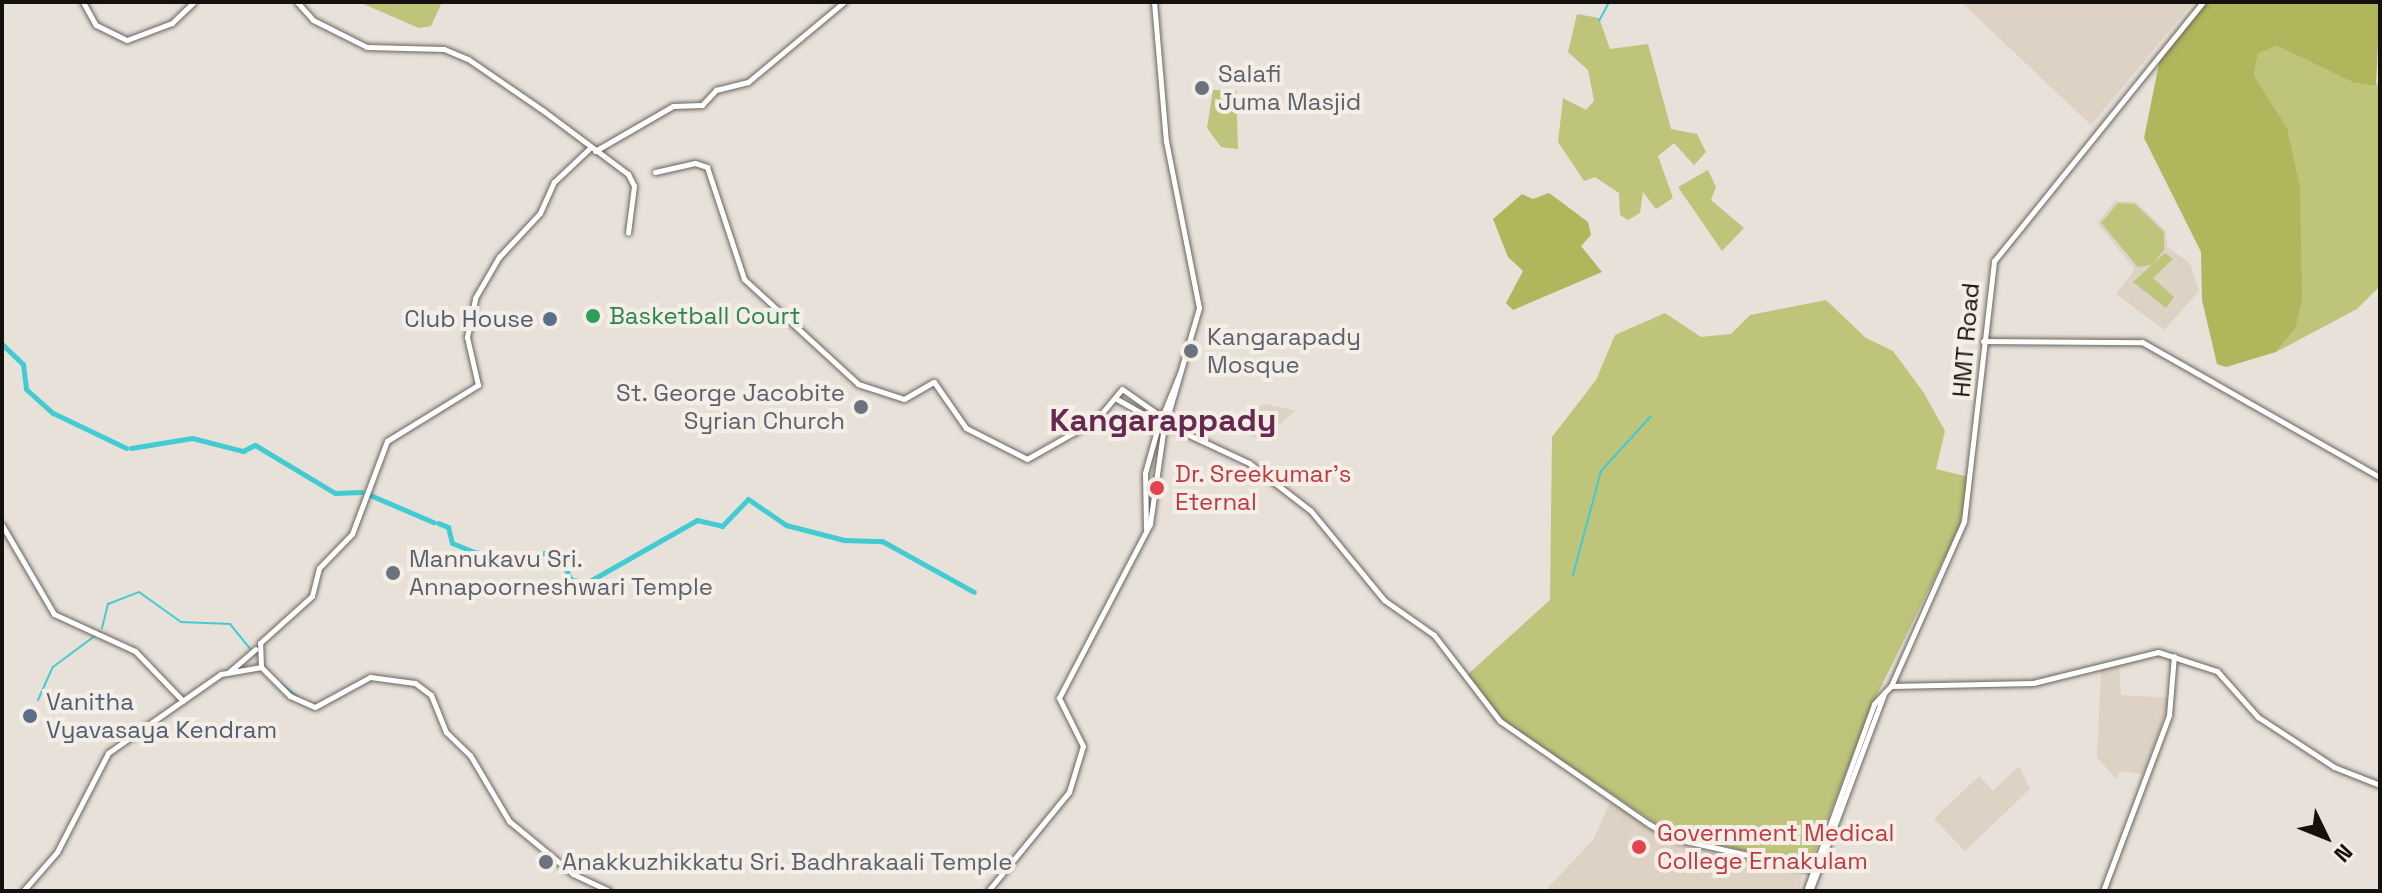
<!DOCTYPE html>
<style>
body{margin:0}
#map{position:relative;width:2382px;height:893px;overflow:hidden;background:#e7e1d9;font-family:"Space Grotesk",sans-serif}
div>[style]{position:absolute}
[style*='--x']{left:calc(var(--x)*1px);top:calc(var(--y)*1px);width:calc(var(--w)*1px);rotate:calc(var(--a)*1deg)}
.built>*{inset:0;background:#ded2c5}
.green>*{inset:0;background:#bec47a}
.forest>*{inset:0;background:#afb65b}
.stream>*{height:2px;margin:-1px;padding:0 1px;transform-origin:1px;border-radius:1px;background:#42ccd2}
.canal>*{height:5px;margin:-2.5px;padding:0 2.5px;transform-origin:2.5px;border-radius:2.5px;background:#42ccd2}
.roads{filter:drop-shadow(0 0 2px #6a645e) drop-shadow(0 0 2px #6a645e)}
.tertiary>*{height:5px;margin:-2.5px;padding:0 2.5px;transform-origin:2.5px;border-radius:2.5px;background:#fff}
.secondary>*{height:5px;margin:-2.5px;padding:0 2.5px;transform-origin:2.5px;border-radius:2.5px;background:#fff}
.dots>*{width:22px;height:22px;translate:-50% -50%;box-sizing:border-box;border:4px solid #f5eee6;border-radius:50%}
span{translate:-50% -50%;white-space:nowrap;text-align:center;line-height:1.15;-webkit-text-stroke:8px #f5eee6;paint-order:stroke}
.worship-label{font-size:24px;color:#5b616d}
.left{translate:0 -50%;text-align:left}
.right{translate:-100% -50%;text-align:right}
.leisure-label{font-size:24px;color:#27864d}
.service-label{font-size:24px;color:#4e5e75}
.street-label{font-size:24px;color:#13100e}
.health-label{font-size:24px;color:#be3a42}
.district-label{font-size:32px;color:#66294f;font-weight:700}
.frame{position:absolute;inset:0;border:4px solid #13100e;pointer-events:none}
.north{position:absolute;left:2286px;top:797px;width:80px;height:80px;-webkit-text-stroke:6px #f5eee6;paint-order:stroke;rotate:133deg;font-size:22px;font-weight:700;line-height:32px;text-align:center;color:#13100e}
.north::after{content:'';display:block;margin:auto;width:28px;height:36px;background:#13100e;clip-path:polygon(50% 0,100% 100%,50% 72%,0 100%)}
</style>
<div id="map">
<div class="built">
<div style="clip-path:polygon(1961px 2px,2193px 2px,2091px 125px)"></div>
<div style="clip-path:polygon(2115px 201px,2136px 202px,2166px 231px,2167px 247px,2190px 263px,2199px 291px,2164px 330px,2116px 294px,2135px 269px,2097px 223px)"></div>
<div style="clip-path:polygon(1264px 404px,1296px 410px,1260px 442px,1234px 421px)"></div>
<div style="clip-path:polygon(2119px 665px,2121px 695px,2171px 698px,2143px 774px,2120px 771px,2116px 779px,2097px 757px,2101px 670px)"></div>
<div style="clip-path:polygon(2019px 766px,2030px 789px,1965px 851px,1934px 819px,1979px 776px,1993px 791px)"></div>
<div style="clip-path:polygon(1611px 800px,1676px 845px,1803px 870px,1799px 891px,1545px 891px,1593px 840px)"></div>
</div>
<div class="green">
<div style="clip-path:polygon(442px 2px,431px 26px,419px 28px,361px 3px)"></div>
<div style="clip-path:polygon(1577px 14px,1599px 18px,1610px 49px,1648px 44px,1671px 129px,1697px 134px,1706px 152px,1694px 165px,1674px 143px,1658px 156px,1673px 198px,1656px 209px,1643px 192px,1640px 213px,1628px 220px,1620px 215px,1619px 193px,1595px 177px,1584px 181px,1558px 142px,1563px 98px,1586px 110px,1594px 101px,1588px 70px,1568px 52px)"></div>
<div style="clip-path:polygon(2277px 46px,2354px 83px,2376px 86px,2380px 79px,2380px 286px,2357px 309px,2276px 352px,2295px 329px,2254px 76px,2258px 54px)"></div>
<div style="clip-path:polygon(1213px 90px,1236px 90px,1238px 149px,1221px 147px,1207px 128px)"></div>
<div style="clip-path:polygon(1708px 170px,1716px 187px,1711px 200px,1744px 228px,1722px 251px,1678px 187px)"></div>
<div style="clip-path:polygon(2118px 203px,2135px 204px,2164px 232px,2164px 250px,2152px 265px,2138px 267px,2101px 223px)"></div>
<div style="clip-path:polygon(2165px 253px,2173px 259px,2153px 278px,2174px 297px,2166px 308px,2133px 282px)"></div>
<div style="clip-path:polygon(1826px 300px,1866px 338px,1893px 351px,1924px 393px,1945px 431px,1936px 469px,1969px 477px,1959px 528px,1873px 703px,1810px 865px,1673px 835px,1502px 720px,1467px 675px,1550px 600px,1552px 437px,1596px 380px,1615px 335px,1665px 313px,1701px 337px,1731px 334px,1750px 315px)"></div>
</div>
<div class="forest">
<div style="clip-path:polygon(2206px 2px,2380px 2px,2376px 86px,2354px 83px,2277px 46px,2258px 54px,2254px 76px,2287px 128px,2300px 188px,2302px 300px,2295px 329px,2276px 352px,2226px 367px,2217px 364px,2202px 300px,2201px 252px,2144px 138px,2160px 59px)"></div>
<div style="clip-path:polygon(1549px 193px,1588px 222px,1591px 235px,1581px 246px,1602px 272px,1513px 310px,1506px 303px,1523px 271px,1508px 257px,1493px 219px,1522px 194px,1533px 199px)"></div>
</div>
<div class="stream">
<div style="--x:1599;--y:21;--w:21;--a:-62"></div>
<div style="--x:1573;--y:575;--w:108;--a:-74.9"></div>
<div style="--x:1601;--y:471;--w:74;--a:-47.7"></div>
<div style="--x:102;--y:628;--w:25;--a:-76"></div>
<div style="--x:108;--y:604;--w:33;--a:-21"></div>
<div style="--x:139;--y:592;--w:52;--a:35.5"></div>
<div style="--x:181;--y:622;--w:49;--a:2.3"></div>
<div style="--x:230;--y:624;--w:32;--a:51"></div>
<div style="--x:281;--y:684;--w:21;--a:37"></div>
<div style="--x:38;--y:700;--w:36;--a:-66"></div>
<div style="--x:53;--y:667;--w:59;--a:-36.7"></div>
</div>
<div class="canal">
<div style="--x:2;--y:344;--w:29;--a:44"></div>
<div style="--x:23;--y:364;--w:25;--a:83"></div>
<div style="--x:26;--y:389;--w:36;--a:42"></div>
<div style="--x:53;--y:413;--w:81;--a:25.6"></div>
<div style="--x:131;--y:448;--w:62;--a:-9.3"></div>
<div style="--x:192;--y:438;--w:53;--a:14.3"></div>
<div style="--x:243;--y:451;--w:13;--a:-27"></div>
<div style="--x:255;--y:445;--w:93;--a:31"></div>
<div style="--x:335;--y:493;--w:26;--a:-2"></div>
<div style="--x:370;--y:495;--w:69;--a:23.2"></div>
<div style="--x:438;--y:523;--w:11;--a:22"></div>
<div style="--x:448;--y:527;--w:16;--a:76"></div>
<div style="--x:452;--y:543;--w:24;--a:22"></div>
<div style="--x:474;--y:552;--w:47;--a:8.7"></div>
<div style="--x:520;--y:559;--w:38;--a:-14"></div>
<div style="--x:557;--y:550;--w:33;--a:65"></div>
<div style="--x:571;--y:580;--w:17;--a:7"></div>
<div style="--x:588;--y:582;--w:125;--a:-29.6"></div>
<div style="--x:697;--y:520;--w:26;--a:13"></div>
<div style="--x:722;--y:526;--w:37;--a:-46"></div>
<div style="--x:748;--y:499;--w:46;--a:34.4"></div>
<div style="--x:786;--y:525;--w:60;--a:14.5"></div>
<div style="--x:844;--y:540;--w:38;--a:2"></div>
<div style="--x:882;--y:541;--w:105;--a:29"></div>
</div>
<div class="roads">
<div class="tertiary">
<div style="--x:83;--y:2;--w:26;--a:61"></div>
<div style="--x:96;--y:25;--w:34;--a:26"></div>
<div style="--x:127;--y:40;--w:48;--a:-20.7"></div>
<div style="--x:172;--y:23;--w:30;--a:-44"></div>
<div style="--x:297;--y:2;--w:24;--a:48"></div>
<div style="--x:313;--y:20;--w:60;--a:26.6"></div>
<div style="--x:367;--y:47;--w:77;--a:1.5"></div>
<div style="--x:444;--y:49;--w:26;--a:23"></div>
<div style="--x:468;--y:59;--w:93;--a:34.5"></div>
<div style="--x:545;--y:112;--w:104;--a:36.8"></div>
<div style="--x:628;--y:174;--w:13;--a:63"></div>
<div style="--x:634;--y:186;--w:47;--a:97.3"></div>
<div style="--x:595;--y:151;--w:90;--a:-30"></div>
<div style="--x:673;--y:106;--w:29;--a:-2"></div>
<div style="--x:702;--y:105;--w:21;--a:-47"></div>
<div style="--x:716;--y:90;--w:33;--a:-14"></div>
<div style="--x:748;--y:82;--w:125;--a:-39.8"></div>
<div style="--x:655;--y:172;--w:41;--a:-12.7"></div>
<div style="--x:695;--y:163;--w:13;--a:18"></div>
<div style="--x:707;--y:167;--w:118;--a:71.7"></div>
<div style="--x:744;--y:279;--w:155;--a:42.6"></div>
<div style="--x:858;--y:384;--w:48;--a:18.1"></div>
<div style="--x:904;--y:399;--w:34;--a:-30"></div>
<div style="--x:934;--y:382;--w:56;--a:55.2"></div>
<div style="--x:966;--y:428;--w:68;--a:26.9"></div>
<div style="--x:1027;--y:459;--w:79;--a:-29.5"></div>
<div style="--x:1096;--y:420;--w:40;--a:-50"></div>
<div style="--x:1122;--y:389;--w:49;--a:35"></div>
<div style="--x:1983;--y:341;--w:159;--a:0.4"></div>
<div style="--x:2142;--y:342;--w:274;--a:29.6"></div>
<div style="--x:1115;--y:398;--w:51;--a:29.6"></div>
<div style="--x:1172;--y:427;--w:85;--a:25.1"></div>
<div style="--x:1249;--y:463;--w:78;--a:37.7"></div>
<div style="--x:1311;--y:511;--w:115;--a:50.6"></div>
<div style="--x:1384;--y:600;--w:61;--a:35"></div>
<div style="--x:1434;--y:635;--w:108;--a:52.5"></div>
<div style="--x:1500;--y:721;--w:181;--a:34.7"></div>
<div style="--x:1649;--y:824;--w:27;--a:31"></div>
<div style="--x:1672;--y:838;--w:147;--a:12.6"></div>
<div style="--x:2;--y:525;--w:103;--a:59.7"></div>
<div style="--x:54;--y:614;--w:89;--a:24.6"></div>
<div style="--x:135;--y:651;--w:69;--a:46.2"></div>
<div style="--x:261;--y:667;--w:24;--a:-92"></div>
<div style="--x:260;--y:643;--w:70;--a:-42.1"></div>
<div style="--x:312;--y:596;--w:29;--a:-76"></div>
<div style="--x:319;--y:568;--w:47;--a:-45.9"></div>
<div style="--x:352;--y:534;--w:99;--a:-69.4"></div>
<div style="--x:387;--y:441;--w:107;--a:-31.6"></div>
<div style="--x:478;--y:385;--w:49;--a:-102.9"></div>
<div style="--x:467;--y:337;--w:40;--a:-78"></div>
<div style="--x:475;--y:298;--w:48;--a:-59.7"></div>
<div style="--x:499;--y:257;--w:60;--a:-47"></div>
<div style="--x:540;--y:213;--w:34;--a:-66"></div>
<div style="--x:554;--y:182;--w:50;--a:-43.4"></div>
<div style="--x:229;--y:672;--w:35;--a:-41"></div>
<div style="--x:2103;--y:891;--w:188;--a:-69.4"></div>
<div style="--x:2169;--y:715;--w:59;--a:-85.2"></div>
</div>
<div class="secondary">
<div style="--x:1154;--y:2;--w:140;--a:85.1"></div>
<div style="--x:1166;--y:141;--w:170;--a:78.8"></div>
<div style="--x:1199;--y:308;--w:115;--a:106.2"></div>
<div style="--x:1162;--y:417;--w:48;--a:-67.8"></div>
<div style="--x:1146;--y:529;--w:56;--a:-91"></div>
<div style="--x:1145;--y:473;--w:52;--a:-74.4"></div>
<div style="--x:1891;--y:686;--w:142;--a:-1.2"></div>
<div style="--x:2033;--y:683;--w:129;--a:-13.9"></div>
<div style="--x:2158;--y:652;--w:62;--a:17.9"></div>
<div style="--x:2217;--y:671;--w:62;--a:48.3"></div>
<div style="--x:2258;--y:717;--w:91;--a:33.3"></div>
<div style="--x:2334;--y:767;--w:49;--a:21.4"></div>
<div style="--x:23;--y:891;--w:52;--a:-48.9"></div>
<div style="--x:57;--y:852;--w:111;--a:-62.7"></div>
<div style="--x:108;--y:753;--w:138;--a:-35"></div>
<div style="--x:221;--y:674;--w:41;--a:-9.9"></div>
<div style="--x:261;--y:667;--w:41;--a:45"></div>
<div style="--x:290;--y:696;--w:27;--a:24"></div>
<div style="--x:315;--y:707;--w:63;--a:-28.6"></div>
<div style="--x:370;--y:677;--w:45;--a:7.6"></div>
<div style="--x:415;--y:683;--w:20;--a:37"></div>
<div style="--x:431;--y:695;--w:40;--a:68"></div>
<div style="--x:446;--y:732;--w:33;--a:44"></div>
<div style="--x:470;--y:755;--w:77;--a:59.4"></div>
<div style="--x:509;--y:821;--w:83;--a:39.6"></div>
<div style="--x:573;--y:874;--w:40;--a:25"></div>
<div style="--x:988;--y:891;--w:128;--a:-50.7"></div>
<div style="--x:1069;--y:792;--w:48;--a:-73.1"></div>
<div style="--x:1083;--y:746;--w:54;--a:-116.6"></div>
<div style="--x:1059;--y:698;--w:196;--a:-62.4"></div>
<div style="--x:1150;--y:524;--w:99;--a:-81.9"></div>
<div style="--x:1806;--y:891;--w:199;--a:-70"></div>
<div style="--x:1874;--y:704;--w:25;--a:-47"></div>
<div style="--x:1891;--y:686;--w:180;--a:-66.1"></div>
<div style="--x:1964;--y:521;--w:262;--a:-83.4"></div>
<div style="--x:1994;--y:261;--w:333;--a:-51.1"></div>
<div style="--x:1810;--y:891;--w:210;--a:-69.4"></div>
</div>
</div>
<div class="dots">
<div style="left:1202px;top:88px;background:#6b7280"></div>
<div style="left:593px;top:316px;background:#2e9e5b"></div>
<div style="left:550px;top:319px;background:#5c6f8a"></div>
<div style="left:1191px;top:351px;background:#6b7280"></div>
<div style="left:861px;top:407px;background:#6b7280"></div>
<div style="left:1157px;top:488px;background:#e0444e"></div>
<div style="left:393px;top:573px;background:#6b7280"></div>
<div style="left:30px;top:716px;background:#5c6f8a"></div>
<div style="left:1639px;top:847px;background:#e0444e"></div>
<div style="left:546px;top:862px;background:#6b7280"></div>
</div>
<div class="worship-label">
<span class="left" style="left:1218px;top:88px">Salafi<br>Juma Masjid</span>
<span class="left" style="left:1207px;top:351px">Kangarapady<br>Mosque</span>
<span class="right" style="left:845px;top:407px">St. George Jacobite<br>Syrian Church</span>
<span class="left" style="left:409px;top:573px">Mannukavu Sri.<br>Annapoorneshwari Temple</span>
<span class="left" style="left:562px;top:862px">Anakkuzhikkatu Sri. Badhrakaali Temple</span>
</div>
<div class="leisure-label">
<span class="left" style="left:609px;top:316px">Basketball Court</span>
</div>
<div class="service-label">
<span class="right" style="left:534px;top:319px">Club House</span>
<span class="left" style="left:46px;top:716px">Vanitha<br>Vyavasaya Kendram</span>
</div>
<div class="street-label">
<span style="left:1966px;top:340px;rotate:-85deg">HMT Road</span>
</div>
<div class="health-label">
<span class="left" style="left:1175px;top:488px">Dr. Sreekumar's<br>Eternal</span>
<span class="left" style="left:1657px;top:847px">Government Medical<br>College Ernakulam</span>
</div>
<div class="district-label">
<span style="left:1163px;top:420px">Kangarappady</span>
</div>
<div class="frame"></div>
<div class="north">N</div>
</div>
